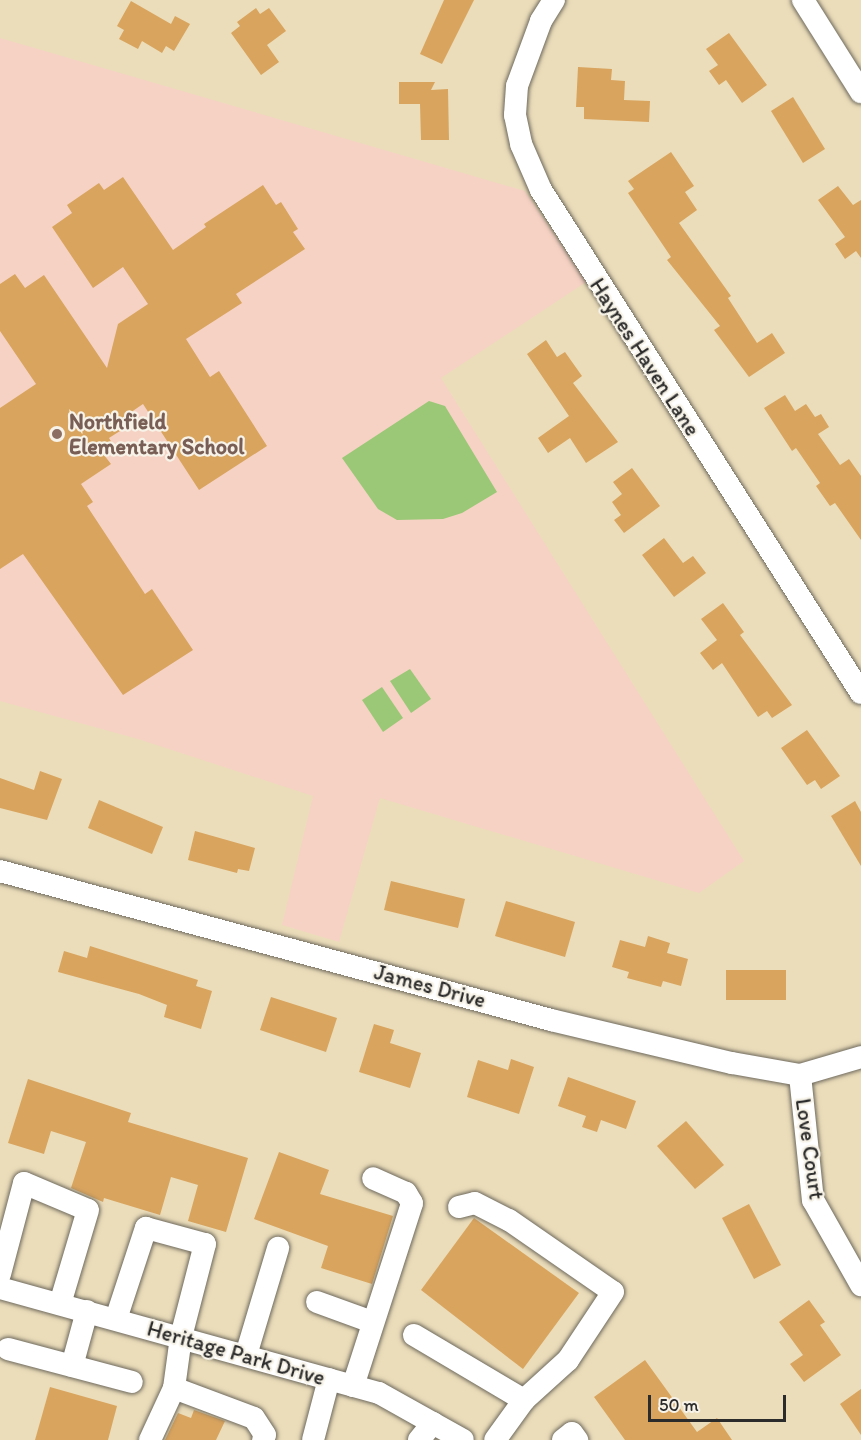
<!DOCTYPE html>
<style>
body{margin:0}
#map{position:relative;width:861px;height:1440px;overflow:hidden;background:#ebddba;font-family:Itim,sans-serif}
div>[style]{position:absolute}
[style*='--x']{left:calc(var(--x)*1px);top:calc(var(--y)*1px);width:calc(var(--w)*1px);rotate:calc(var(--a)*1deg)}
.built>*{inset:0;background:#f6d2c4}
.green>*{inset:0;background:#9ac876}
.building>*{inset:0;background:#d9a45e}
.roads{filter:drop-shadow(0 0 2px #6e695d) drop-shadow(0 0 2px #6e695d)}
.minor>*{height:22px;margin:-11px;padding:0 11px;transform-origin:11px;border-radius:11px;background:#fff}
.dots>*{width:16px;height:16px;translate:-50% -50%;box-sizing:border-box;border:3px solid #f7f3e8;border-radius:50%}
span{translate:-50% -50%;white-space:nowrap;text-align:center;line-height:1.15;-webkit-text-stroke:4.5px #f7f3e8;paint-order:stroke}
.street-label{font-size:22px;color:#2b2b2b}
.education-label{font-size:22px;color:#785e54;font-weight:700}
.left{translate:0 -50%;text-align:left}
.scale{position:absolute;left:648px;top:1395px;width:138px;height:27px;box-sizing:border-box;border:3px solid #2b2b2b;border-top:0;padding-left:8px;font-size:18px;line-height:21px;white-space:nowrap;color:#2b2b2b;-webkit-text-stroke:4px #f7f3e8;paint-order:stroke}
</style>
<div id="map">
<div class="built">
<div style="clip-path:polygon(0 38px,525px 191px,586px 282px,441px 378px,744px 861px,699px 893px,380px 798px,339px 942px,282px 925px,313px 796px,138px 739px,0 701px)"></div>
</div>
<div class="green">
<div style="clip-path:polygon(429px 401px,445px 406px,497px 492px,462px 513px,443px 519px,397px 520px,378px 509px,342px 458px)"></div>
<div style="clip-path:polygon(410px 669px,431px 699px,411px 713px,390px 681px)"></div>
<div style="clip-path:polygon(382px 687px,403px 718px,383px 732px,362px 700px)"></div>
</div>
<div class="building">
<div style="clip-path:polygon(444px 0,474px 0,442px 64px,420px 54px)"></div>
<div style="clip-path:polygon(131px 1px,171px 24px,175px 16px,190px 24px,174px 51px,166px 46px,162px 53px,142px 41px,138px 49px,119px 39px,124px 30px,117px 26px)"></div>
<div style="clip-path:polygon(256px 8px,260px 14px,269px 8px,286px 31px,267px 45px,279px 62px,261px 75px,231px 33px,240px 26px,237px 22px)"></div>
<div style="clip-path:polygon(729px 33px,767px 85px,742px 103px,726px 80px,719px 85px,709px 71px,718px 65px,706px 49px)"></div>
<div style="clip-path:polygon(578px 67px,612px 69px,611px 80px,625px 81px,624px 100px,650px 101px,649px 122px,584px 119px,584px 107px,576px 107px)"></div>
<div style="clip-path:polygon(399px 82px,435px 82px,431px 90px,448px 89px,449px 140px,421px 140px,420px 104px,399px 104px)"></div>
<div style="clip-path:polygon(793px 97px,825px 149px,803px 163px,771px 111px)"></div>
<div style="clip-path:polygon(671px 152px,694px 186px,685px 192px,697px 210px,679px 223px,731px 296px,728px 298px,757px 343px,772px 333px,785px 353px,749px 377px,714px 330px,720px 326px,667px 260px,671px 257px,628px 193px,634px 189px,628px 181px)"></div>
<div style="clip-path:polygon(123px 177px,173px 250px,206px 227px,204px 224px,263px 185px,276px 205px,281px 202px,298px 229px,293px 232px,305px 249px,236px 294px,242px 303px,186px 339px,210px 377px,219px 371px,267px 446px,199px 490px,143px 404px,115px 423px,120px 431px,109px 438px,115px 448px,104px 455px,111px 464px,81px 484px,93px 502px,87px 506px,145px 594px,152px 589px,193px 650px,123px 695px,23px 554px,0 569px,0 408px,36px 384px,0 331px,0 284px,15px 274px,25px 288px,44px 275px,107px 368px,118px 324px,148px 304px,123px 267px,93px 288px,52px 227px,72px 213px,67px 205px,99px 183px,104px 190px)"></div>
<div style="clip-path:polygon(838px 186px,853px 205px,861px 200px,861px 258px,856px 251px,845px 259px,835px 244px,845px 237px,818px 200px)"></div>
<div style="clip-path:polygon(546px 340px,557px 357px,565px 352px,582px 376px,573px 383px,618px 442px,586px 463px,570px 438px,548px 453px,538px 438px,569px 416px,527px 354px)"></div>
<div style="clip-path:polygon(785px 395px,795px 411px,806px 404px,815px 417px,821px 414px,829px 427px,818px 434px,840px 465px,849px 459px,861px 476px,861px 540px,835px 503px,830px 506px,816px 486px,820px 483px,796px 448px,792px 451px,764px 408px)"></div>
<div style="clip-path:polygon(632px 468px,660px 506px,624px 533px,614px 520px,621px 515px,612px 502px,622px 494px,613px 482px)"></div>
<div style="clip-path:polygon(664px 538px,683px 563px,693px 556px,706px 573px,674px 597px,642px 555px)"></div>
<div style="clip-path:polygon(723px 603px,744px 632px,740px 635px,792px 705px,772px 718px,767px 711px,758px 717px,722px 663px,713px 670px,700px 653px,717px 640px,701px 619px)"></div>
<div style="clip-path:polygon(807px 730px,840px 776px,821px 789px,815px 780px,807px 785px,781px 748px)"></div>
<div style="clip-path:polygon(40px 771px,62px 779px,47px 820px,0 808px,0 778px,34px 790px)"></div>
<div style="clip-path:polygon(99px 800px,163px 827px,152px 854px,88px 828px)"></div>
<div style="clip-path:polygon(855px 801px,861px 812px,861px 866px,831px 816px)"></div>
<div style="clip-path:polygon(195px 831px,255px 848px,249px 871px,238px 869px,237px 873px,188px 860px)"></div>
<div style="clip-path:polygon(391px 881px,465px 899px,458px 928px,384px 910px)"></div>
<div style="clip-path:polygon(506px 901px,575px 922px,565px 957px,495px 936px)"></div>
<div style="clip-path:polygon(648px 936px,670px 943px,667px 953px,688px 959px,681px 986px,663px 981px,661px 987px,627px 978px,629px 972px,612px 967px,620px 940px,645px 947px)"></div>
<div style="clip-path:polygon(90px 946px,198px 980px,196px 986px,212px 991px,201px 1029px,164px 1017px,167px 1005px,139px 994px,58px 972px,64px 951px,87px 958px)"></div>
<div style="clip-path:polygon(726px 970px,786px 970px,786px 1000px,726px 1000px)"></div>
<div style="clip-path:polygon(271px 997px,337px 1018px,326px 1052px,260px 1030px)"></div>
<div style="clip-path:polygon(374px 1024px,394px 1030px,390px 1043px,421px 1053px,410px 1088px,359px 1072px)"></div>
<div style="clip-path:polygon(511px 1059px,534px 1067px,519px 1114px,467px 1097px,478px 1060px,508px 1070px)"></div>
<div style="clip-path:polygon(568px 1077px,636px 1101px,626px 1129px,601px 1120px,597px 1132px,582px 1127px,586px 1116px,558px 1106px)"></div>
<div style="clip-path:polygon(28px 1079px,131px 1113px,128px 1122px,248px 1158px,226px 1232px,188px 1221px,198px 1185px,171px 1177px,160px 1215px,104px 1198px,103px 1202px,71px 1188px,86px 1142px,51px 1131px,44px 1154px,8px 1143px)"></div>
<div style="clip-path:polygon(686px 1121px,724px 1165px,695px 1189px,657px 1146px)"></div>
<div style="clip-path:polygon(279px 1152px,329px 1170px,320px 1194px,393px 1216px,372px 1284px,321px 1268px,328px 1246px,254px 1219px)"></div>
<div style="clip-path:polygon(749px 1204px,781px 1265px,754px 1279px,722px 1218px)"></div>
<div style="clip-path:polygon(474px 1218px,579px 1293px,523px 1369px,421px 1290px)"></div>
<div style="clip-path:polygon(809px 1300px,825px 1322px,820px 1325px,841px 1355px,804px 1382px,790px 1364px,803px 1355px,779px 1322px)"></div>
<div style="clip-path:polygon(645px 1360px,697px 1432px,717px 1418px,732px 1440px,625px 1440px,594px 1397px)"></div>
<div style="clip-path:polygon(50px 1387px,117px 1406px,108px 1440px,35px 1440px)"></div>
<div style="clip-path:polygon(861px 1389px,861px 1435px,840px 1404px)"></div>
<div style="clip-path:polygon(194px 1410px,225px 1421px,216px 1440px,165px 1440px,178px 1413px,191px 1418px)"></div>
</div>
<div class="roads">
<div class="minor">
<div style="--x:554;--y:0;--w:25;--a:122"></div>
<div style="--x:541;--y:21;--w:69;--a:110.3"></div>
<div style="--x:517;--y:86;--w:29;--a:94"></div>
<div style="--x:515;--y:115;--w:30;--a:78"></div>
<div style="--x:521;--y:144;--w:50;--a:66.5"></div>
<div style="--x:541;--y:190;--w:596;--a:57.54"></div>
<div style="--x:803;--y:0;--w:109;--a:57.8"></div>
<div style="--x:0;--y:871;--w:571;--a:15.13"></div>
<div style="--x:551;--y:1020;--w:186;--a:13.4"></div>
<div style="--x:732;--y:1063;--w:69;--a:10"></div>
<div style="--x:800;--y:1075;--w:64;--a:-16.4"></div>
<div style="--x:800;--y:1075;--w:126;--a:84.1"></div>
<div style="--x:813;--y:1200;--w:98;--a:60.5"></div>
<div style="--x:459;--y:1207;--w:16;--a:-14"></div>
<div style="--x:475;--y:1203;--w:38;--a:27"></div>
<div style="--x:509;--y:1220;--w:126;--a:34.7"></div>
<div style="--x:613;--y:1292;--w:82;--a:123.5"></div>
<div style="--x:568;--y:1360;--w:59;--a:137.7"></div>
<div style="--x:524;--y:1400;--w:49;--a:125.9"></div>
<div style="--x:0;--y:1274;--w:94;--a:-75.2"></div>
<div style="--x:24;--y:1183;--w:69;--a:22.9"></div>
<div style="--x:88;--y:1210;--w:98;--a:106.6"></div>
<div style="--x:0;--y:1288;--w:393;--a:15.5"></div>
<div style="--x:379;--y:1393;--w:96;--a:29.2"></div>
<div style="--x:317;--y:1302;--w:59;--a:20"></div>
<div style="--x:116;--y:1319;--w:96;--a:-71.8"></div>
<div style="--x:146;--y:1228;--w:61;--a:15.2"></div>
<div style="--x:205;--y:1244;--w:96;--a:104.5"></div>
<div style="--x:181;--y:1337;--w:51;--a:97.8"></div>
<div style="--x:174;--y:1388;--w:85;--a:20.6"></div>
<div style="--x:254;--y:1418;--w:20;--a:57"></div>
<div style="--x:265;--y:1435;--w:5;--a:112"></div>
<div style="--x:414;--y:1335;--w:128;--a:30.6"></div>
<div style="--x:8;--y:1349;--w:128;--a:14.9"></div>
<div style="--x:246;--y:1355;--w:112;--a:-73.3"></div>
<div style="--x:72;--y:1366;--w:57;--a:-74.7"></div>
<div style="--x:353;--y:1386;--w:192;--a:-72.1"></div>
<div style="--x:412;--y:1203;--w:12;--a:-121"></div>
<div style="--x:406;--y:1193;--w:36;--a:-156"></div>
<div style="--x:150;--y:1440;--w:57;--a:-65.2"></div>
<div style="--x:313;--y:1440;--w:63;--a:-75.3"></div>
<div style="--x:419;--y:1440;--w:22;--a:-51"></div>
<div style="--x:563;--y:1440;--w:11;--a:-38"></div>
<div style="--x:572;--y:1433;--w:9;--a:54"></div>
</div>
</div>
<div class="dots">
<div style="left:57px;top:434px;background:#8d6e63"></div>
</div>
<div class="street-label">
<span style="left:645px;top:357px;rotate:57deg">Haynes Haven Lane</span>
<span style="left:430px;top:986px;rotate:15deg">James Drive</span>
<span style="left:810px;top:1149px;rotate:82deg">Love Court</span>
<span style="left:236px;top:1353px;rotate:16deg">Heritage Park Drive</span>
</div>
<div class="education-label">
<span class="left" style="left:69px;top:434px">Northfield<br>Elementary School</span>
</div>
<div class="scale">50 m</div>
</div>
